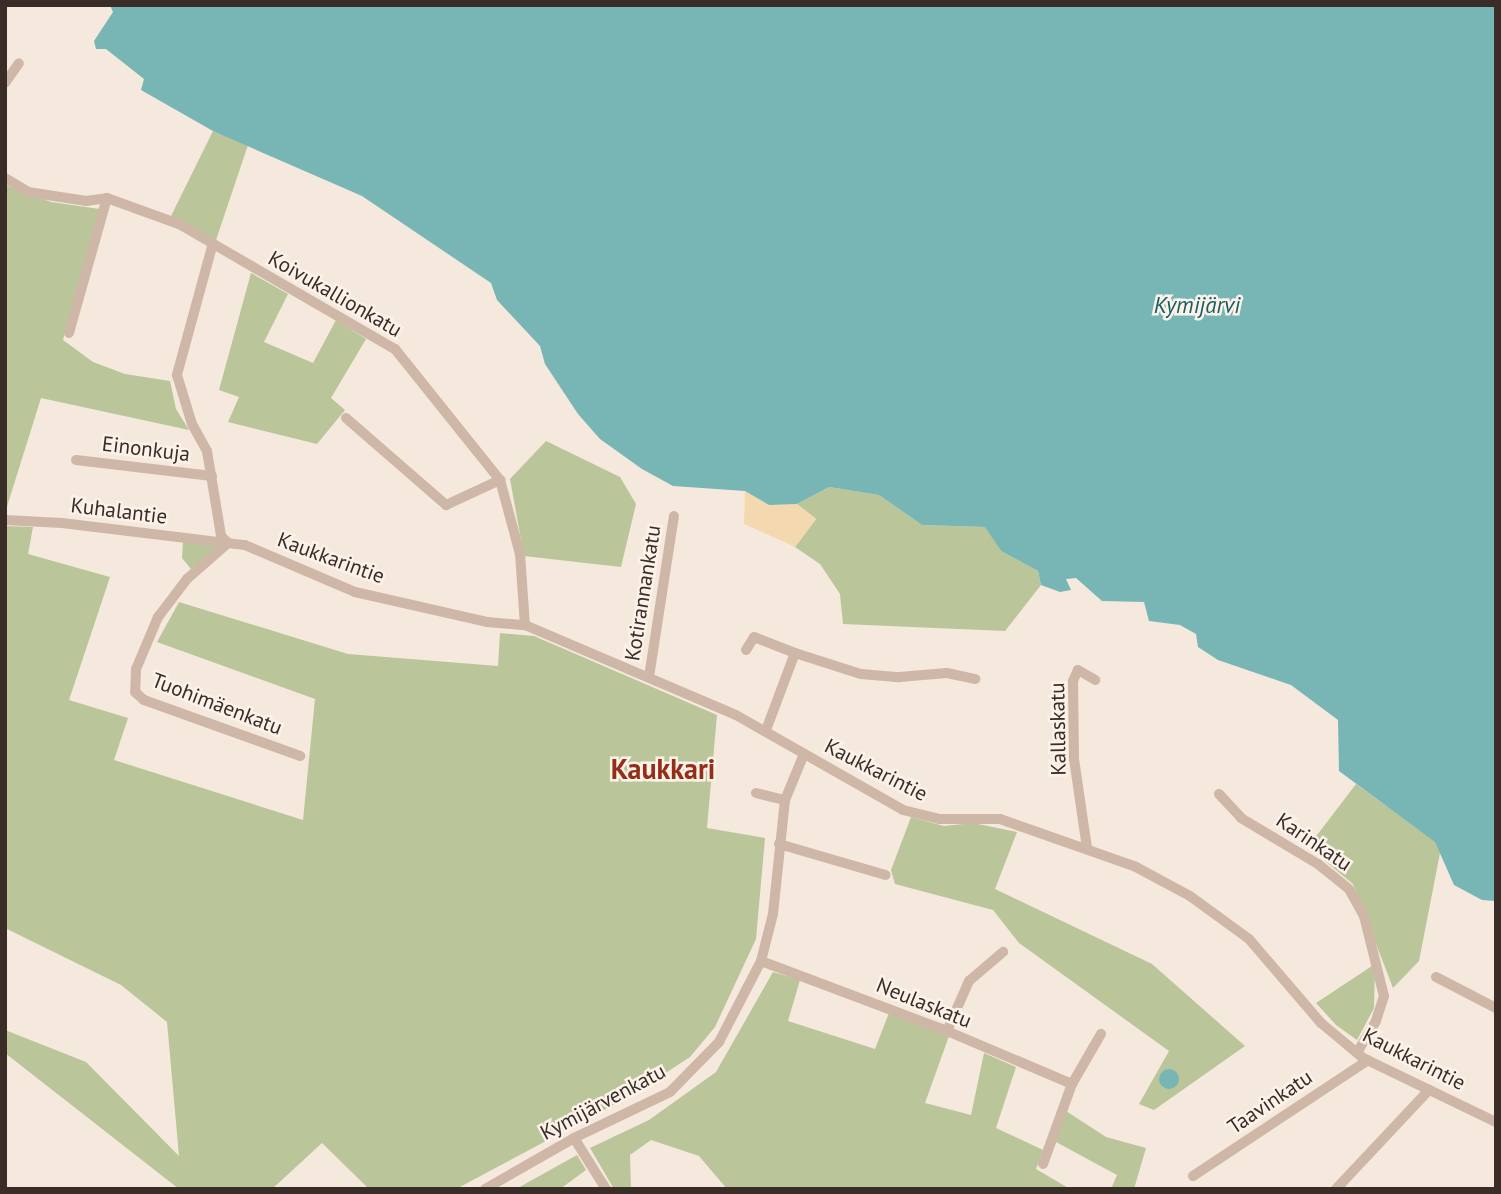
<!DOCTYPE html>
<meta charset="utf-8">
<style>
body{margin:0}
#map{position:relative;width:1501px;height:1194px;overflow:hidden;background:#f5e8dd;font-family:"PT Sans",sans-serif}
div>[style]{position:absolute}
[style*='--x']{left:calc(var(--x)*1px);top:calc(var(--y)*1px);width:calc(var(--w)*1px);rotate:calc(var(--a)*1deg)}
.green>*{inset:0;background:#bac69a}
.sand>*{inset:0;background:#f4d9b0}
.water>*{inset:0;background:#78b5b5}
.round{border-radius:50%}
.street>*{height:10px;margin:-5px;padding:0 5px;transform-origin:5px;border-radius:5px;background:#cfb7a7}
span{translate:-50% -50%;white-space:nowrap;text-align:center;line-height:1.15;-webkit-text-stroke:5px #fcf2ea;paint-order:stroke}
.street-label{font-size:21px;color:#3a2d28}
.water-label{font-size:23px;color:#186061;font-style:italic}
.district-label{font-size:28px;color:#932e18;font-weight:700}
.frame{position:absolute;inset:0;border:7px solid #3a2d28;pointer-events:none}
</style>
<div id="map">
<div class="green">
<div style="clip-path:polygon(213px 131px,248px 145px,216px 240px,171px 216px)"></div>
<div style="clip-path:polygon(5px 185px,51px 202px,100px 209px,63px 340px,93px 362px,125px 374px,170px 381px,176px 409px,189px 430px,41px 398px,5px 513px)"></div>
<div style="clip-path:polygon(251px 273px,288px 294px,264px 342px,313px 363px,336px 320px,366px 339px,331px 398px,345px 410px,317px 444px,228px 422px,239px 397px,219px 390px)"></div>
<div style="clip-path:polygon(546px 441px,620px 477px,636px 504px,621px 567px,524px 556px,510px 479px)"></div>
<div style="clip-path:polygon(829px 487px,879px 495px,922px 525px,986px 527px,1001px 551px,1038px 571px,1041px 585px,1005px 631px,843px 624px,840px 594px,820px 564px,795px 547px,816px 519px,797px 504px)"></div>
<div style="clip-path:polygon(5px 526px,33px 527px,28px 554px,110px 577px,69px 700px,128px 718px,114px 760px,303px 820px,315px 699px,157px 642px,179px 602px,348px 654px,498px 666px,500px 633px,534px 636px,717px 715px,707px 828px,765px 838px,756px 939px,715px 1027px,690px 1057px,632px 1095px,456px 1189px,369px 1189px,322px 1143px,272px 1189px,179px 1189px,5px 1053px,5px 1030px,86px 1062px,179px 1156px,167px 1022px,121px 985px,5px 928px)"></div>
<div style="clip-path:polygon(183px 541px,219px 547px,191px 569px,182px 558px)"></div>
<div style="clip-path:polygon(1356px 784px,1436px 842px,1440px 853px,1419px 961px,1393px 988px,1353px 884px,1308px 847px)"></div>
<div style="clip-path:polygon(911px 817px,944px 826px,973px 823px,1017px 832px,995px 889px,1152px 964px,1245px 1046px,1154px 1110px,1139px 1104px,1169px 1051px,1019px 943px,993px 910px,895px 884px,891px 870px)"></div>
<div style="clip-path:polygon(1375px 964px,1374px 1008px,1357px 1040px,1336px 1025px,1316px 1003px)"></div>
<div style="clip-path:polygon(773px 972px,800px 980px,788px 1021px,875px 1049px,889px 1013px,949px 1036px,925px 1103px,971px 1115px,984px 1053px,1016px 1067px,996px 1128px,1043px 1150px,1036px 1169px,1070px 1189px,727px 1189px,699px 1156px,651px 1140px,630px 1155px,631px 1189px,614px 1189px,590px 1148px,649px 1120px,716px 1072px)"></div>
<div style="clip-path:polygon(1066px 1111px,1106px 1137px,1146px 1148px,1134px 1189px,1111px 1189px,1117px 1175px,1056px 1142px)"></div>
<div style="clip-path:polygon(577px 1155px,586px 1170px,560px 1189px,516px 1189px)"></div>
</div>
<div class="sand">
<div style="clip-path:polygon(745px 491px,769px 505px,797px 504px,816px 519px,795px 547px,744px 524px)"></div>
</div>
<div class="water">
<div style="clip-path:polygon(110px 5px,1496px 5px,1496px 901px,1482px 900px,1454px 885px,1435px 842px,1339px 771px,1338px 720px,1291px 685px,1218px 660px,1198px 647px,1196px 634px,1180px 625px,1149px 621px,1144px 602px,1102px 601px,1076px 578px,1066px 579px,1071px 590px,1060px 592px,1041px 585px,1038px 571px,1001px 551px,985px 527px,922px 525px,879px 495px,829px 487px,797px 504px,769px 505px,745px 491px,673px 486px,642px 469px,600px 439px,578px 414px,545px 364px,540px 346px,497px 300px,491px 283px,362px 196px,213px 131px,141px 90px,144px 79px,106px 49px,96px 49px,94px 41px,113px 12px)"></div>
<div class="round" style="left:1159px;top:1069px;width:20px;height:20px"></div>
</div>
<div class="street">
<div style="--x:5;--y:83;--w:24;--a:-55"></div>
<div style="--x:5;--y:178;--w:27;--a:31"></div>
<div style="--x:28;--y:192;--w:59;--a:8.8"></div>
<div style="--x:86;--y:201;--w:21;--a:-8"></div>
<div style="--x:107;--y:198;--w:77;--a:19.9"></div>
<div style="--x:179;--y:224;--w:250;--a:30.1"></div>
<div style="--x:395;--y:349;--w:168;--a:51.3"></div>
<div style="--x:500;--y:480;--w:77;--a:74.9"></div>
<div style="--x:520;--y:554;--w:71;--a:86"></div>
<div style="--x:213;--y:243;--w:137;--a:105.3"></div>
<div style="--x:177;--y:375;--w:51;--a:73"></div>
<div style="--x:192;--y:424;--w:31;--a:61"></div>
<div style="--x:207;--y:451;--w:86;--a:80.6"></div>
<div style="--x:221;--y:536;--w:10;--a:45"></div>
<div style="--x:69;--y:333;--w:140;--a:-74.3"></div>
<div style="--x:346;--y:418;--w:133;--a:41"></div>
<div style="--x:446;--y:505;--w:60;--a:-24.8"></div>
<div style="--x:76;--y:460;--w:137;--a:6.7"></div>
<div style="--x:5;--y:520;--w:57;--a:3"></div>
<div style="--x:62;--y:523;--w:184;--a:6.9"></div>
<div style="--x:245;--y:545;--w:120;--a:23.1"></div>
<div style="--x:355;--y:592;--w:135;--a:12.8"></div>
<div style="--x:487;--y:622;--w:38;--a:5"></div>
<div style="--x:525;--y:625;--w:229;--a:23.1"></div>
<div style="--x:736;--y:715;--w:192;--a:29.6"></div>
<div style="--x:903;--y:810;--w:37;--a:14"></div>
<div style="--x:939;--y:819;--w:61;--a:0"></div>
<div style="--x:1000;--y:819;--w:144;--a:19.4"></div>
<div style="--x:1136;--y:867;--w:61;--a:28.2"></div>
<div style="--x:1190;--y:896;--w:73;--a:36.1"></div>
<div style="--x:1249;--y:939;--w:111;--a:49.4"></div>
<div style="--x:1321;--y:1023;--w:55;--a:39.8"></div>
<div style="--x:1363;--y:1058;--w:148;--a:25.7"></div>
<div style="--x:228;--y:543;--w:55;--a:138.7"></div>
<div style="--x:187;--y:579;--w:48;--a:127.3"></div>
<div style="--x:158;--y:617;--w:56;--a:112.9"></div>
<div style="--x:136;--y:669;--w:23;--a:92"></div>
<div style="--x:135;--y:692;--w:12;--a:42"></div>
<div style="--x:144;--y:700;--w:166;--a:19.7"></div>
<div style="--x:746;--y:650;--w:15;--a:-58"></div>
<div style="--x:754;--y:637;--w:44;--a:21.3"></div>
<div style="--x:649;--y:677;--w:163;--a:-81.2"></div>
<div style="--x:766;--y:730;--w:82;--a:-69.4"></div>
<div style="--x:795;--y:653;--w:69;--a:17.7"></div>
<div style="--x:861;--y:674;--w:38;--a:5"></div>
<div style="--x:899;--y:677;--w:48;--a:-4.8"></div>
<div style="--x:947;--y:673;--w:29;--a:12"></div>
<div style="--x:756;--y:793;--w:30;--a:14"></div>
<div style="--x:1219;--y:794;--w:33;--a:47"></div>
<div style="--x:1241;--y:818;--w:90;--a:30.9"></div>
<div style="--x:1318;--y:864;--w:40;--a:39"></div>
<div style="--x:1349;--y:889;--w:31;--a:61"></div>
<div style="--x:1364;--y:916;--w:82;--a:76"></div>
<div style="--x:1384;--y:996;--w:26;--a:108"></div>
<div style="--x:1376;--y:1021;--w:37;--a:121"></div>
<div style="--x:779;--y:844;--w:111;--a:16.2"></div>
<div style="--x:1087;--y:848;--w:90;--a:-98.3"></div>
<div style="--x:1074;--y:759;--w:78;--a:-90.7"></div>
<div style="--x:1073;--y:681;--w:12;--a:-66"></div>
<div style="--x:1078;--y:670;--w:20;--a:30"></div>
<div style="--x:761;--y:961;--w:199;--a:20.6"></div>
<div style="--x:947;--y:1031;--w:136;--a:23"></div>
<div style="--x:1436;--y:977;--w:68;--a:27.3"></div>
<div style="--x:947;--y:1031;--w:55;--a:-66.3"></div>
<div style="--x:969;--y:981;--w:45;--a:-40.5"></div>
<div style="--x:574;--y:1138;--w:60;--a:57.9"></div>
<div style="--x:1043;--y:1164;--w:85;--a:-70.1"></div>
<div style="--x:1072;--y:1084;--w:58;--a:-59.9"></div>
<div style="--x:1193;--y:1176;--w:210;--a:-33.5"></div>
<div style="--x:485;--y:1189;--w:103;--a:-29.8"></div>
<div style="--x:574;--y:1138;--w:106;--a:-25.6"></div>
<div style="--x:670;--y:1092;--w:70;--a:-45.6"></div>
<div style="--x:719;--y:1042;--w:91;--a:-62.6"></div>
<div style="--x:761;--y:961;--w:49;--a:-75.7"></div>
<div style="--x:773;--y:914;--w:115;--a:-84"></div>
<div style="--x:785;--y:800;--w:50;--a:-67.6"></div>
<div style="--x:1336;--y:1189;--w:136;--a:-46.8"></div>
</div>
<div class="street-label">
<span style="left:335px;top:294px;rotate:30deg">Koivukallionkatu</span>
<span style="left:146px;top:449px;rotate:7deg">Einonkuja</span>
<span style="left:119px;top:511px;rotate:7deg">Kuhalantie</span>
<span style="left:331px;top:558px;rotate:20deg">Kaukkarintie</span>
<span style="left:643px;top:593px;rotate:-81deg">Kotirannankatu</span>
<span style="left:217px;top:704px;rotate:21deg">Tuohimäenkatu</span>
<span style="left:1058px;top:729px;rotate:-91deg">Kallaskatu</span>
<span style="left:876px;top:770px;rotate:27deg">Kaukkarintie</span>
<span style="left:1314px;top:842px;rotate:34deg">Karinkatu</span>
<span style="left:924px;top:1003px;rotate:22deg">Neulaskatu</span>
<span style="left:1414px;top:1059px;rotate:27deg">Kaukkarintie</span>
<span style="left:603px;top:1102px;rotate:-28deg">Kymijärvenkatu</span>
<span style="left:1270px;top:1102px;rotate:-34deg">Taavinkatu</span>
</div>
<div class="water-label">
<span style="left:1197px;top:305px">Kymijärvi</span>
</div>
<div class="district-label">
<span style="left:663px;top:769px">Kaukkari</span>
</div>
<div class="frame"></div>
</div>
